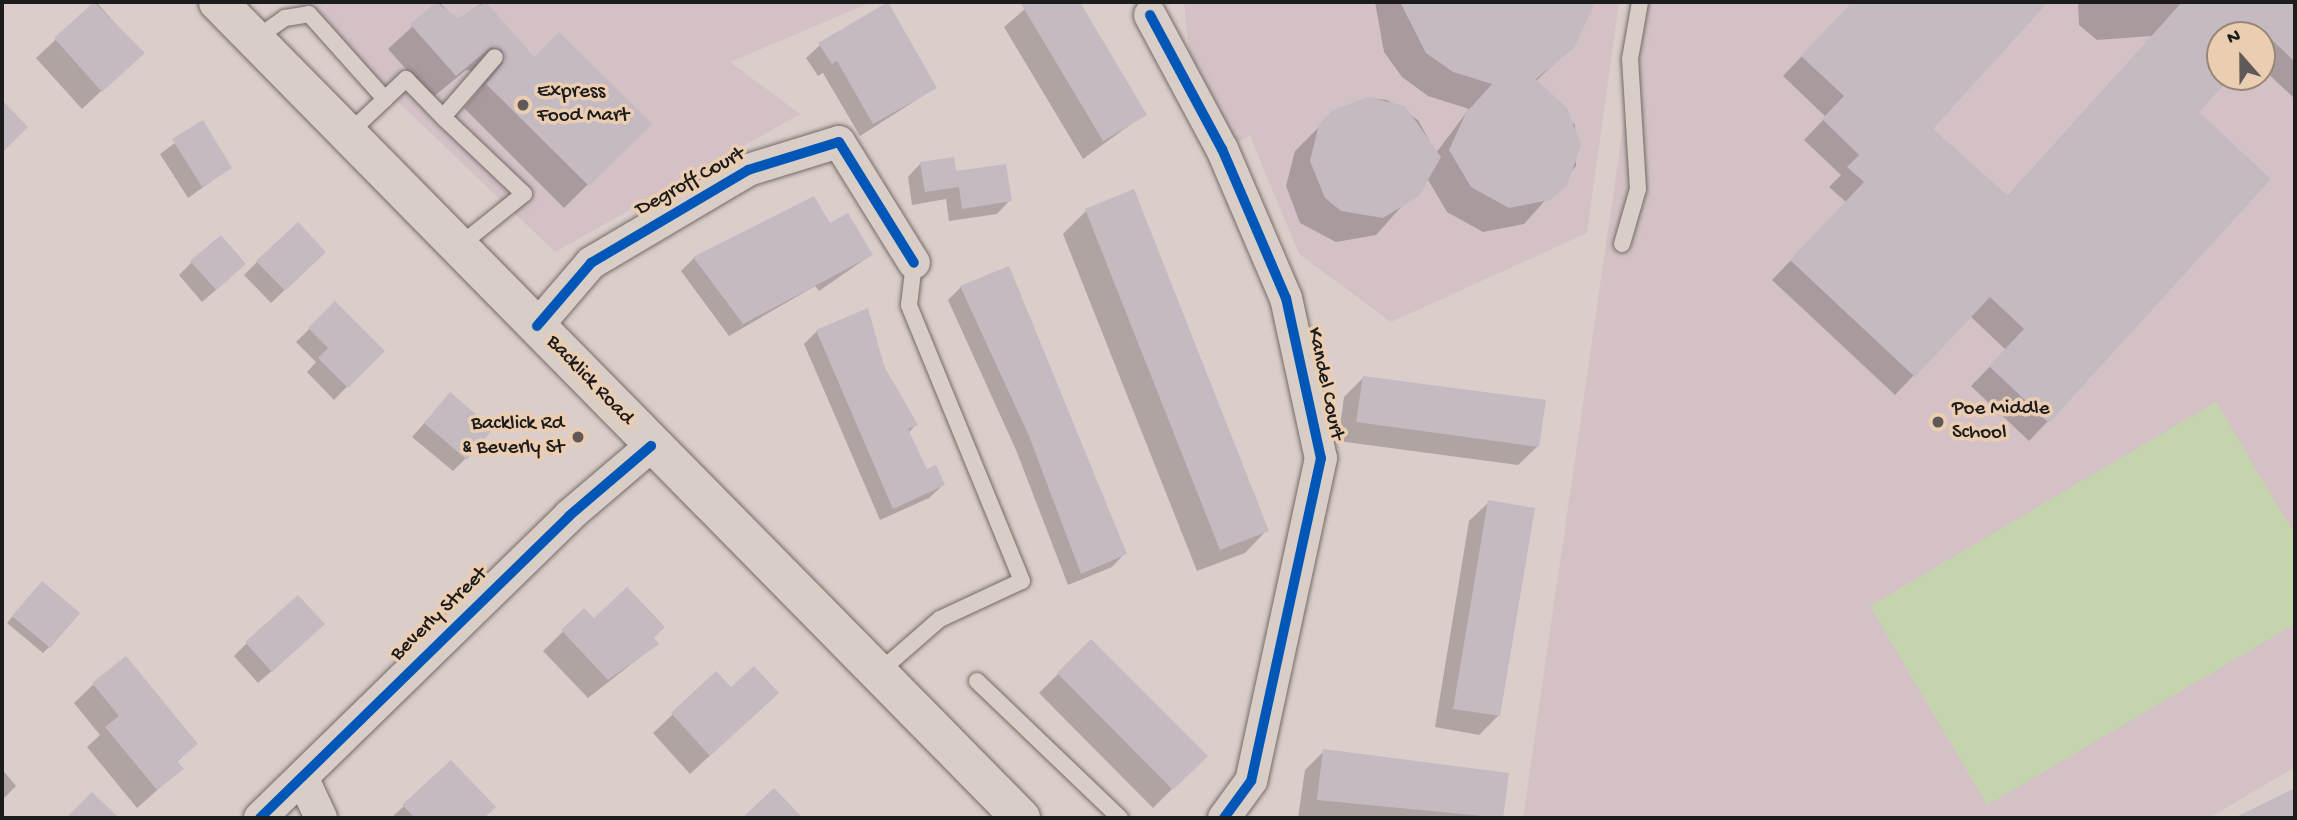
<!DOCTYPE html>
<style>
body{margin:0}
#map{position:relative;width:2297px;height:820px;overflow:hidden;background:#dbcdca;font-family:"Gochi Hand",sans-serif}
div>[style]{position:absolute}
[style*='--x']{left:calc(var(--x)*1px);top:calc(var(--y)*1px);width:calc(var(--w)*1px);rotate:calc(var(--a)*1deg)}
.built>*{inset:0;background:#d4c1c6}
.green>*{inset:0;background:#c4d4ad}
.shadow>*{inset:0;background:#0003}
.building>*{inset:0;background:#c3bac2}
.roads{filter:drop-shadow(0 0 2px #726c6a) drop-shadow(0 0 2px #726c6a)}
.lane>*{height:16px;margin:-8px;padding:0 8px;transform-origin:8px;border-radius:8px;background:#d8cec6}
.street>*{height:32px;margin:-16px;padding:0 16px;transform-origin:16px;border-radius:16px;background:#d8cec6}
.primary>*{height:38px;margin:-19px;padding:0 19px;transform-origin:19px;border-radius:19px;background:#d8cec6}
.cycleway>*{height:10px;margin:-5px;padding:0 5px;transform-origin:5px;border-radius:5px;background:#0057b8}
.dots>*{width:19px;height:19px;translate:-50% -50%;box-sizing:border-box;border:4px solid #ebceb2;border-radius:50%}
span{translate:-50% -50%;white-space:nowrap;text-align:center;line-height:1.15;-webkit-text-stroke:7px #ebceb2;paint-order:stroke}
.poi-label{font-size:21px;color:#1c1c1c}
.left{translate:0 -50%;text-align:left}
.right{translate:-100% -50%;text-align:right}
.street-label{font-size:21px;color:#1c1c1c}
.frame{position:absolute;inset:0;border:4px solid #1c1c1c;pointer-events:none}
.north{position:absolute;left:2206px;top:21px;width:70px;height:70px;box-sizing:border-box;background:#ebceb2;border:2px solid #988776;border-radius:50%;rotate:339deg;font-size:19px;font-weight:700;line-height:28px;text-align:center;color:#1c1c1c}
.north::after{content:'';display:block;margin:auto;width:24px;height:32px;background:#5f5a59;clip-path:polygon(50% 0,100% 100%,50% 72%,0 100%)}
</style>
<div id="map">
<div class="built">
<div style="clip-path:polygon(294px 2px,872px 2px,730px 62px,800px 114px,555px 252px)"></div>
<div style="clip-path:polygon(1184px 2px,1619px 2px,1587px 233px,1391px 322px,1299px 254px,1250px 136px,1229px 146px,1190px 58px)"></div>
<div style="clip-path:polygon(evenodd,1641px 2px,2295px 2px,2295px 767px,2209px 818px,1523px 818px,1641px 2px,2220px 35px,2262px 35px,2262px 77px,2220px 77px,2220px 35px)"></div>
</div>
<div class="green">
<div style="clip-path:polygon(2216px 402px,2295px 535px,2295px 624px,1987px 805px,1870px 606px)"></div>
</div>
<div class="shadow">
<div style="clip-path:polygon(96px 2px,142px 53px,82px 109px,36px 58px)"></div>
<div style="clip-path:polygon(439px 2px,457px 20px,484px 2px,534px 59px,649px 124px,564px 208px,464px 108px,481px 88px,480px 72px,466px 70px,432px 98px,388px 49px)"></div>
<div style="clip-path:polygon(1033px 2px,1078px 2px,1145px 114px,1083px 159px,1004px 27px)"></div>
<div style="clip-path:polygon(1375px 2px,1593px 2px,1572px 47px,1535px 82px,1575px 125px,1576px 166px,1524px 224px,1483px 232px,1447px 212px,1427px 178px,1376px 235px,1336px 242px,1300px 223px,1286px 186px,1295px 151px,1334px 112px,1368px 98px,1387px 100px,1418px 120px,1436px 153px,1469px 109px,1428px 96px,1402px 77px,1384px 52px)"></div>
<div style="clip-path:polygon(1853px 2px,2045px 2px,1931px 129px,2007px 197px,2152px 36px,2097px 40px,2079px 25px,2078px 2px,2295px 2px,2295px 99px,2262px 68px,2262px 35px,2220px 35px,2220px 77px,2229px 77px,2196px 112px,2048px 421px,2029px 441px,1971px 386px,2006px 350px,1970px 316px,1895px 395px,1772px 280px,1846px 202px,1829px 187px,1841px 175px,1804px 140px,1826px 117px,1783px 76px)"></div>
<div style="clip-path:polygon(820px 45px,935px 88px,860px 136px,823px 73px,818px 76px,806px 58px)"></div>
<div style="clip-path:polygon(202px 123px,230px 168px,188px 198px,160px 154px)"></div>
<div style="clip-path:polygon(921px 163px,955px 175px,1010px 200px,997px 214px,949px 221px,946px 199px,912px 205px,908px 177px)"></div>
<div style="clip-path:polygon(1133px 192px,1267px 530px,1245px 553px,1197px 571px,1063px 234px,1086px 211px)"></div>
<div style="clip-path:polygon(813px 198px,830px 226px,871px 255px,819px 291px,815px 286px,729px 336px,681px 271px,694px 258px)"></div>
<div style="clip-path:polygon(192px 262px,231px 277px,202px 302px,179px 275px)"></div>
<div style="clip-path:polygon(257px 262px,311px 265px,271px 303px,244px 275px)"></div>
<div style="clip-path:polygon(961px 287px,1125px 553px,1112px 567px,1068px 585px,1016px 450px,948px 300px)"></div>
<div style="clip-path:polygon(335px 304px,382px 351px,334px 400px,307px 372px,316px 362px,296px 342px)"></div>
<div style="clip-path:polygon(817px 331px,883px 366px,916px 425px,908px 433px,926px 471px,943px 485px,929px 498px,880px 520px,804px 344px)"></div>
<div style="clip-path:polygon(1363px 378px,1538px 446px,1518px 465px,1338px 441px,1344px 397px)"></div>
<div style="clip-path:polygon(438px 408px,466px 458px,453px 471px,412px 437px)"></div>
<div style="clip-path:polygon(1489px 502px,1499px 715px,1479px 735px,1435px 727px,1469px 521px)"></div>
<div style="clip-path:polygon(36px 589px,49px 647px,43px 653px,7px 623px)"></div>
<div style="clip-path:polygon(584px 611px,594px 621px,657px 644px,588px 698px,543px 651px)"></div>
<div style="clip-path:polygon(310px 637px,258px 683px,234px 656px,246px 644px)"></div>
<div style="clip-path:polygon(1091px 641px,1205px 756px,1153px 808px,1039px 693px)"></div>
<div style="clip-path:polygon(716px 674px,757px 712px,690px 774px,653px 733px)"></div>
<div style="clip-path:polygon(94px 684px,195px 744px,176px 763px,181px 769px,137px 808px,87px 747px,100px 735px,74px 703px)"></div>
<div style="clip-path:polygon(1324px 751px,1507px 774px,1501px 818px,1298px 818px,1305px 770px)"></div>
<div style="clip-path:polygon(2px 769px,16px 786px,2px 800px)"></div>
<div style="clip-path:polygon(404px 806px,493px 807px,482px 818px,391px 818px)"></div>
</div>
<div class="building">
<div style="clip-path:polygon(94px 2px,145px 53px,102px 92px,54px 38px)"></div>
<div style="clip-path:polygon(436px 2px,458px 18px,486px 2px,534px 57px,559px 32px,652px 124px,589px 186px,486px 84px,503px 63px,502px 50px,491px 47px,456px 76px,410px 24px)"></div>
<div style="clip-path:polygon(888px 2px,937px 88px,873px 124px,837px 61px,832px 64px,818px 43px)"></div>
<div style="clip-path:polygon(1020px 2px,1080px 2px,1147px 115px,1103px 141px)"></div>
<div style="clip-path:polygon(1400px 2px,1595px 2px,1574px 48px,1536px 79px,1567px 108px,1581px 145px,1567px 186px,1550px 200px,1509px 208px,1471px 187px,1449px 150px,1466px 113px,1492px 84px,1453px 72px,1426px 53px)"></div>
<div style="clip-path:polygon(1852px 2px,2048px 2px,1933px 129px,2008px 196px,2182px 2px,2295px 2px,2295px 62px,2269px 37px,2262px 44px,2262px 35px,2220px 35px,2220px 77px,2231px 77px,2199px 112px,2271px 179px,2049px 423px,1989px 366px,2024px 329px,1990px 297px,1915px 377px,1790px 260px,1864px 182px,1847px 167px,1859px 155px,1822px 119px,1844px 96px,1801px 56px)"></div>
<div style="clip-path:polygon(1368px 97px,1405px 106px,1441px 157px,1419px 196px,1383px 218px,1341px 211px,1325px 198px,1310px 161px,1319px 124px,1333px 110px)"></div>
<div style="clip-path:polygon(2px 100px,28px 127px,2px 153px)"></div>
<div style="clip-path:polygon(203px 120px,232px 168px,202px 187px,172px 139px)"></div>
<div style="clip-path:polygon(954px 157px,958px 183px,956px 171px,1006px 164px,1012px 201px,962px 209px,959px 187px,925px 192px,920px 162px)"></div>
<div style="clip-path:polygon(1134px 189px,1269px 531px,1220px 550px,1085px 209px)"></div>
<div style="clip-path:polygon(814px 196px,830px 223px,848px 213px,873px 255px,743px 324px,693px 257px)"></div>
<div style="clip-path:polygon(298px 222px,326px 252px,285px 291px,256px 261px)"></div>
<div style="clip-path:polygon(221px 235px,246px 264px,216px 290px,190px 261px)"></div>
<div style="clip-path:polygon(1009px 266px,1127px 554px,1081px 574px,1029px 436px,960px 286px)"></div>
<div style="clip-path:polygon(335px 301px,385px 351px,348px 388px,318px 358px,328px 348px,308px 328px)"></div>
<div style="clip-path:polygon(868px 308px,884px 366px,918px 425px,908px 429px,927px 469px,936px 465px,945px 485px,893px 509px,816px 330px)"></div>
<div style="clip-path:polygon(1363px 376px,1546px 400px,1539px 447px,1356px 422px)"></div>
<div style="clip-path:polygon(450px 392px,493px 429px,467px 460px,424px 423px)"></div>
<div style="clip-path:polygon(1488px 500px,1535px 508px,1500px 716px,1453px 709px)"></div>
<div style="clip-path:polygon(42px 581px,80px 613px,50px 648px,12px 616px)"></div>
<div style="clip-path:polygon(627px 587px,665px 627px,654px 638px,659px 644px,608px 680px,561px 630px,584px 608px,594px 618px)"></div>
<div style="clip-path:polygon(298px 595px,325px 624px,272px 672px,245px 642px)"></div>
<div style="clip-path:polygon(1091px 639px,1208px 756px,1173px 790px,1057px 673px)"></div>
<div style="clip-path:polygon(126px 656px,198px 744px,177px 761px,184px 769px,157px 790px,105px 727px,119px 716px,92px 683px)"></div>
<div style="clip-path:polygon(754px 666px,779px 693px,710px 756px,671px 713px,716px 671px,731px 687px)"></div>
<div style="clip-path:polygon(1323px 749px,1509px 773px,1503px 818px,1317px 800px)"></div>
<div style="clip-path:polygon(451px 760px,496px 807px,484px 818px,415px 818px,402px 805px)"></div>
<div style="clip-path:polygon(774px 788px,803px 818px,742px 818px)"></div>
<div style="clip-path:polygon(2295px 788px,2295px 818px,2234px 818px)"></div>
<div style="clip-path:polygon(92px 792px,119px 818px,66px 818px)"></div>
</div>
<div class="roads">
<div class="lane">
<div style="--x:255;--y:39;--w:37;--a:-35"></div>
<div style="--x:285;--y:18;--w:24;--a:-9"></div>
<div style="--x:309;--y:14;--w:114;--a:48.2"></div>
<div style="--x:348;--y:134;--w:80;--a:-43.5"></div>
<div style="--x:406;--y:79;--w:53;--a:45.8"></div>
<div style="--x:1622;--y:244;--w:57;--a:-73.8"></div>
<div style="--x:1638;--y:189;--w:130;--a:-93.5"></div>
<div style="--x:1630;--y:59;--w:58;--a:-80"></div>
<div style="--x:459;--y:246;--w:83;--a:-38.7"></div>
<div style="--x:524;--y:194;--w:112;--a:-136.5"></div>
<div style="--x:443;--y:117;--w:79;--a:-49.1"></div>
<div style="--x:878;--y:673;--w:82;--a:-41.1"></div>
<div style="--x:940;--y:619;--w:90;--a:-24.9"></div>
<div style="--x:1022;--y:581;--w:298;--a:-112.3"></div>
<div style="--x:909;--y:305;--w:42;--a:-83.2"></div>
<div style="--x:977;--y:681;--w:198;--a:43.8"></div>
</div>
<div class="street">
<div style="--x:1150;--y:15;--w:152;--a:61.8"></div>
<div style="--x:1222;--y:149;--w:162;--a:66.8"></div>
<div style="--x:1286;--y:298;--w:164;--a:77.7"></div>
<div style="--x:1321;--y:458;--w:330;--a:102.2"></div>
<div style="--x:1251;--y:781;--w:46;--a:126.1"></div>
<div style="--x:537;--y:326;--w:83;--a:-49.4"></div>
<div style="--x:591;--y:263;--w:182;--a:-30.6"></div>
<div style="--x:748;--y:170;--w:95;--a:-17.1"></div>
<div style="--x:839;--y:142;--w:142;--a:58.2"></div>
<div style="--x:302;--y:777;--w:45;--a:65.1"></div>
<div style="--x:260;--y:818;--w:432;--a:-44.3"></div>
<div style="--x:569;--y:516;--w:108;--a:-40.5"></div>
</div>
<div class="primary">
<div style="--x:218;--y:2;--w:1145;--a:45.46"></div>
</div>
</div>
<div class="cycleway">
<div style="--x:1150;--y:15;--w:152;--a:61.8"></div>
<div style="--x:1222;--y:149;--w:162;--a:66.8"></div>
<div style="--x:1286;--y:298;--w:164;--a:77.7"></div>
<div style="--x:1321;--y:458;--w:330;--a:102.2"></div>
<div style="--x:1251;--y:781;--w:46;--a:126.1"></div>
<div style="--x:537;--y:326;--w:83;--a:-49.4"></div>
<div style="--x:591;--y:263;--w:182;--a:-30.6"></div>
<div style="--x:748;--y:170;--w:95;--a:-17.1"></div>
<div style="--x:839;--y:142;--w:142;--a:58.2"></div>
<div style="--x:260;--y:818;--w:432;--a:-44.3"></div>
<div style="--x:569;--y:516;--w:108;--a:-40.5"></div>
</div>
<div class="dots">
<div style="left:523px;top:105px;background:#5f5a59"></div>
<div style="left:1938px;top:422px;background:#5f5a59"></div>
<div style="left:578px;top:437px;background:#5f5a59"></div>
</div>
<div class="poi-label">
<span class="left" style="left:537px;top:105px">Express<br>Food Mart</span>
<span class="left" style="left:1952px;top:422px">Poe Middle<br>School</span>
<span class="right" style="left:564px;top:437px">Backlick Rd<br>&amp; Beverly St</span>
</div>
<div class="street-label">
<span style="left:691px;top:183px;rotate:-29deg">Degroff Court</span>
<span style="left:589px;top:381px;rotate:46deg">Backlick Road</span>
<span style="left:1324px;top:384px;rotate:78deg">Kandel Court</span>
<span style="left:440px;top:615px;rotate:-44deg">Beverly Street</span>
</div>
<div class="frame"></div>
<div class="north">N</div>
</div>
